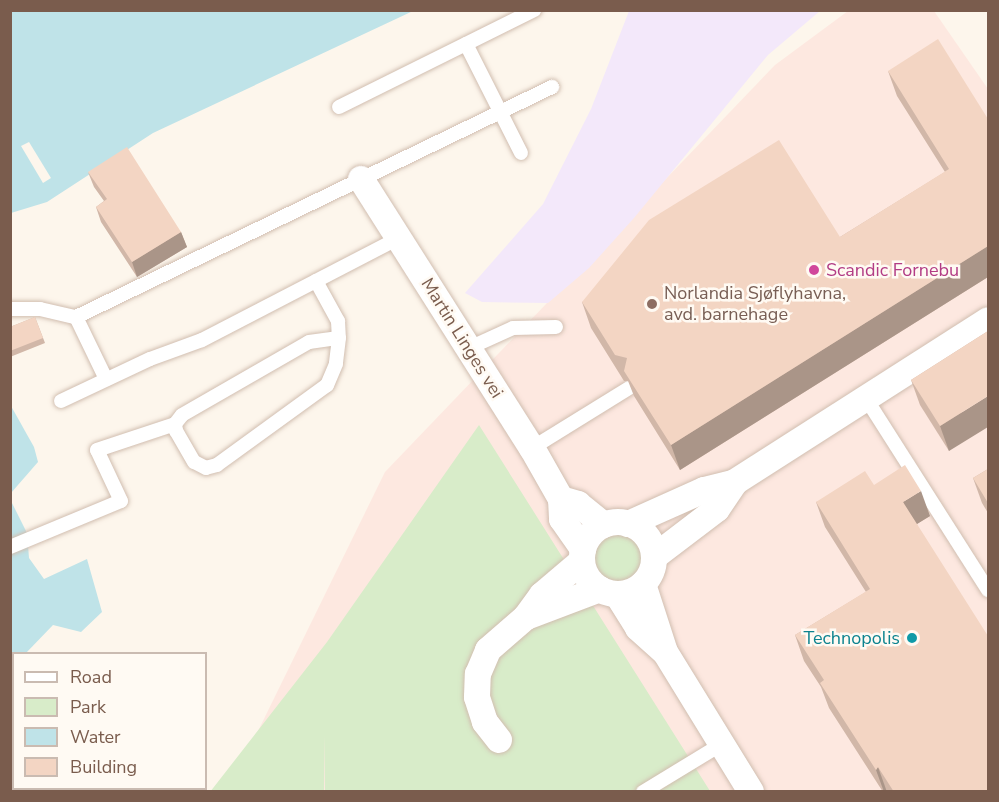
<!DOCTYPE html>
<meta charset="utf-8">
<style>
body{margin:0}
#map{position:relative;width:999px;height:802px;overflow:hidden;background:#fdf6ec;font-family:"Nunito Sans",sans-serif}
div>[style]{position:absolute}
[style*='--x']{left:calc(var(--x)*1px);top:calc(var(--y)*1px);width:calc(var(--w)*1px);rotate:calc(var(--a)*1deg)}
.commercial>*{inset:0;background:#fde8e0}
.education>*{inset:0;background:#f3e8fa}
.green>*{inset:0;background:#d8ecc9}
.round{border-radius:50%}
.water>*{inset:0;background:#bfe3e8}
.pier>*{inset:0;background:#fdf6ec}
.roads{filter:drop-shadow(0 0 2px #d1beb0) drop-shadow(0 0 2px #d1beb0)}
.service>*{height:14px;margin:-7px;padding:0 7px;transform-origin:7px;border-radius:7px;background:#fff}
.minor>*{height:26px;margin:-13px;padding:0 13px;transform-origin:13px;border-radius:13px;background:#fff}
.minor>.ring{margin:-13px;padding:0;box-sizing:content-box;background:none;border:26px solid #fff;border-radius:50%}
.wall>*{inset:0;background:#d1b7a8}
.shaded-wall>*{inset:0;background:#aa9588}
.building>*{inset:0;background:#f3d5c3}
.dots>*{width:16px;height:16px;translate:-50% -50%;box-sizing:border-box;border:3px solid #fffaf3;border-radius:50%}
span{translate:-50% -50%;white-space:nowrap;text-align:center;line-height:1.15;-webkit-text-stroke:5px #fffaf3;paint-order:stroke}
.hotel-label{font-size:18px;color:#b23c85}
.left{translate:0 -50%;text-align:left}
.education-label{font-size:18px;color:#785e54}
.street-label{font-size:18px;color:#7a5c4d}
.culture-label{font-size:18px;color:#0d838f}
.right{translate:-100% -50%;text-align:right}
.frame{position:absolute;inset:0;border:12px solid #7a5c4d;pointer-events:none}
.legend{position:absolute;left:12px;top:652px;width:195px;height:138px;box-sizing:border-box;background:#fffaf3;border:2px solid #cabbb1;margin:0;padding:8px 10px;list-style:none;font-size:18px;color:#7a5c4d}
.legend li{display:flex;align-items:center;gap:12px;height:30px}
.legend b{width:30px;border:2px solid #cabbb1}
</style>
<div id="map">
<div class="commercial">
<div style="clip-path:polygon(848px 11px,934px 11px,988px 89px,988px 791px,233px 792px,238px 772px,385px 472px,775px 65px)"></div>
</div>
<div class="education">
<div style="clip-path:polygon(629px 11px,820px 11px,768px 55px,634px 218px,589px 268px,548px 303px,482px 302px,465px 293px,543px 204px,591px 109px)"></div>
</div>
<div class="green">
<div style="clip-path:polygon(479px 425px,710px 791px,325px 791px,325px 735px,324px 791px,210px 792px,327px 642px)"></div>
<div class="round" style="left:593px;top:535px;width:50px;height:50px"></div>
</div>
<div class="water">
<div style="clip-path:polygon(11px 11px,413px 11px,153px 133px,47px 202px,11px 213px)"></div>
<div style="clip-path:polygon(11px 406px,34px 447px,38px 462px,11px 493px)"></div>
<div style="clip-path:polygon(10px 499px,27px 533px,29px 558px,44px 579px,87px 559px,102px 612px,81px 632px,53px 625px,26px 653px,14px 654px,11px 670px)"></div>
</div>
<div class="pier">
<div style="clip-path:polygon(29px 142px,51px 178px,43px 183px,21px 146px)"></div>
</div>
<div class="roads">
<div class="service">
<div style="--x:466;--y:44;--w:122;--a:63.2"></div>
<div style="--x:339;--y:107;--w:218;--a:-26.4"></div>
<div style="--x:316;--y:281;--w:46;--a:61.2"></div>
<div style="--x:338;--y:321;--w:17;--a:87"></div>
<div style="--x:339;--y:338;--w:26;--a:97"></div>
<div style="--x:336;--y:364;--w:23;--a:113"></div>
<div style="--x:327;--y:385;--w:136;--a:144"></div>
<div style="--x:217;--y:465;--w:11;--a:165"></div>
<div style="--x:206;--y:468;--w:13;--a:-153"></div>
<div style="--x:194;--y:462;--w:36;--a:-120"></div>
<div style="--x:176;--y:431;--w:7;--a:-98"></div>
<div style="--x:175;--y:424;--w:11;--a:-52"></div>
<div style="--x:182;--y:415;--w:146;--a:-29.9"></div>
<div style="--x:309;--y:342;--w:30;--a:-8"></div>
<div style="--x:10;--y:309;--w:30;--a:0"></div>
<div style="--x:40;--y:309;--w:37;--a:13"></div>
<div style="--x:76;--y:317;--w:529;--a:-25.79"></div>
<div style="--x:76;--y:317;--w:69;--a:64.2"></div>
<div style="--x:469;--y:348;--w:48;--a:-24.4"></div>
<div style="--x:513;--y:328;--w:43;--a:-1.3"></div>
<div style="--x:865;--y:397;--w:229;--a:57.5"></div>
<div style="--x:61;--y:401;--w:98;--a:-25.3"></div>
<div style="--x:150;--y:359;--w:55;--a:-20.1"></div>
<div style="--x:202;--y:340;--w:222;--a:-27.4"></div>
<div style="--x:532;--y:448;--w:114;--a:-31.7"></div>
<div style="--x:10;--y:547;--w:120;--a:-22.5"></div>
<div style="--x:121;--y:501;--w:56;--a:-115.2"></div>
<div style="--x:97;--y:450;--w:82;--a:-18.4"></div>
<div style="--x:643;--y:792;--w:92;--a:-31.3"></div>
</div>
<div class="minor">
<div style="--x:361;--y:179;--w:319;--a:57.6"></div>
<div style="--x:532;--y:448;--w:59;--a:60.4"></div>
<div style="--x:561;--y:499;--w:20;--a:87"></div>
<div style="--x:562;--y:519;--w:37;--a:55"></div>
<div style="--x:561;--y:499;--w:18;--a:16"></div>
<div style="--x:578;--y:504;--w:33;--a:39"></div>
<div class="ring" style="left:582px;top:522px;width:46px;height:46px"></div>
<div style="--x:628;--y:524;--w:83;--a:-24.1"></div>
<div style="--x:704;--y:490;--w:32;--a:-14"></div>
<div style="--x:735;--y:482;--w:300;--a:-32.6"></div>
<div style="--x:654;--y:557;--w:79;--a:-37.3"></div>
<div style="--x:717;--y:509;--w:32;--a:-56"></div>
<div style="--x:643;--y:584;--w:71;--a:72.1"></div>
<div style="--x:665;--y:652;--w:164;--a:58.4"></div>
<div style="--x:617;--y:594;--w:40;--a:58"></div>
<div style="--x:638;--y:628;--w:36;--a:42"></div>
<div style="--x:526;--y:617;--w:27;--a:-54"></div>
<div style="--x:542;--y:595;--w:52;--a:-40.4"></div>
<div style="--x:499;--y:740;--w:23;--a:-128"></div>
<div style="--x:485;--y:722;--w:26;--a:-108"></div>
<div style="--x:477;--y:697;--w:23;--a:-88"></div>
<div style="--x:478;--y:674;--w:26;--a:-67"></div>
<div style="--x:488;--y:650;--w:50;--a:-41"></div>
<div style="--x:526;--y:617;--w:79;--a:-20.7"></div>
</div>
</div>
<div class="wall">
<div style="clip-path:polygon(888px 71px,988px 119px,988px 277px,680px 470px,634px 396px,628px 381px,624px 381px,591px 328px,582px 302px,840px 237px,945px 172px,897px 96px)"></div>
<div style="clip-path:polygon(88px 172px,181px 232px,187px 247px,137px 277px,101px 222px,96px 207px,104px 201px,94px 187px)"></div>
<div style="clip-path:polygon(35px 317px,45px 343px,10px 357px,10px 327px)"></div>
<div style="clip-path:polygon(988px 331px,949px 451px,920px 405px,911px 380px)"></div>
<div style="clip-path:polygon(988px 469px,988px 513px,982px 503px,973px 478px)"></div>
<div style="clip-path:polygon(874px 485px,930px 516px,917px 524px,988px 792px,883px 792px,829px 708px,821px 687px,804px 661px,795px 635px,866px 592px,825px 527px,816px 502px)"></div>
</div>
<div class="shaded-wall">
<div style="clip-path:polygon(181px 232px,187px 247px,137px 277px,132px 262px)"></div>
<div style="clip-path:polygon(988px 246px,988px 277px,680px 470px,671px 445px)"></div>
<div style="clip-path:polygon(988px 396px,988px 427px,949px 451px,940px 426px)"></div>
<div style="clip-path:polygon(921px 491px,930px 516px,912px 527px,903px 502px)"></div>
<div style="clip-path:polygon(878px 767px,887px 792px,884px 792px,876px 770px)"></div>
</div>
<div class="building">
<div style="clip-path:polygon(938px 39px,988px 119px,988px 246px,671px 445px,624px 371px,627px 358px,615px 355px,582px 302px,649px 220px,779px 140px,840px 237px,949px 169px,888px 71px)"></div>
<div style="clip-path:polygon(127px 147px,181px 232px,132px 262px,96px 207px,107px 199px,88px 172px)"></div>
<div style="clip-path:polygon(35px 317px,43px 338px,10px 351px,10px 327px)"></div>
<div style="clip-path:polygon(988px 331px,988px 396px,940px 426px,911px 380px)"></div>
<div style="clip-path:polygon(905px 465px,921px 491px,903px 502px,988px 636px,988px 792px,894px 792px,878px 767px,876px 770px,820px 683px,824px 680px,795px 635px,870px 589px,816px 502px,865px 471px,874px 485px)"></div>
<div style="clip-path:polygon(988px 469px,988px 503px,973px 478px)"></div>
</div>
<div class="dots">
<div style="left:814px;top:270px;background:#d1479c"></div>
<div style="left:652px;top:304px;background:#8d6e63"></div>
<div style="left:912px;top:638px;background:#0f9aa8"></div>
</div>
<div class="hotel-label">
<span class="left" style="left:826px;top:270px">Scandic Fornebu</span>
</div>
<div class="education-label">
<span class="left" style="left:664px;top:304px">Norlandia Sjøflyhavna,<br>avd. barnehage</span>
</div>
<div class="street-label">
<span style="left:462px;top:338px;rotate:58deg">Martin Linges vei</span>
</div>
<div class="culture-label">
<span class="right" style="left:900px;top:638px">Technopolis</span>
</div>
<div class="frame"></div>
<ul class="legend">
<li><b style="height:8px;background:#fff"></b>Road</li>
<li><b style="height:16px;background:#d8ecc9"></b>Park</li>
<li><b style="height:16px;background:#bfe3e8"></b>Water</li>
<li><b style="height:16px;background:#f3d5c3"></b>Building</li>
</ul>
</div>
